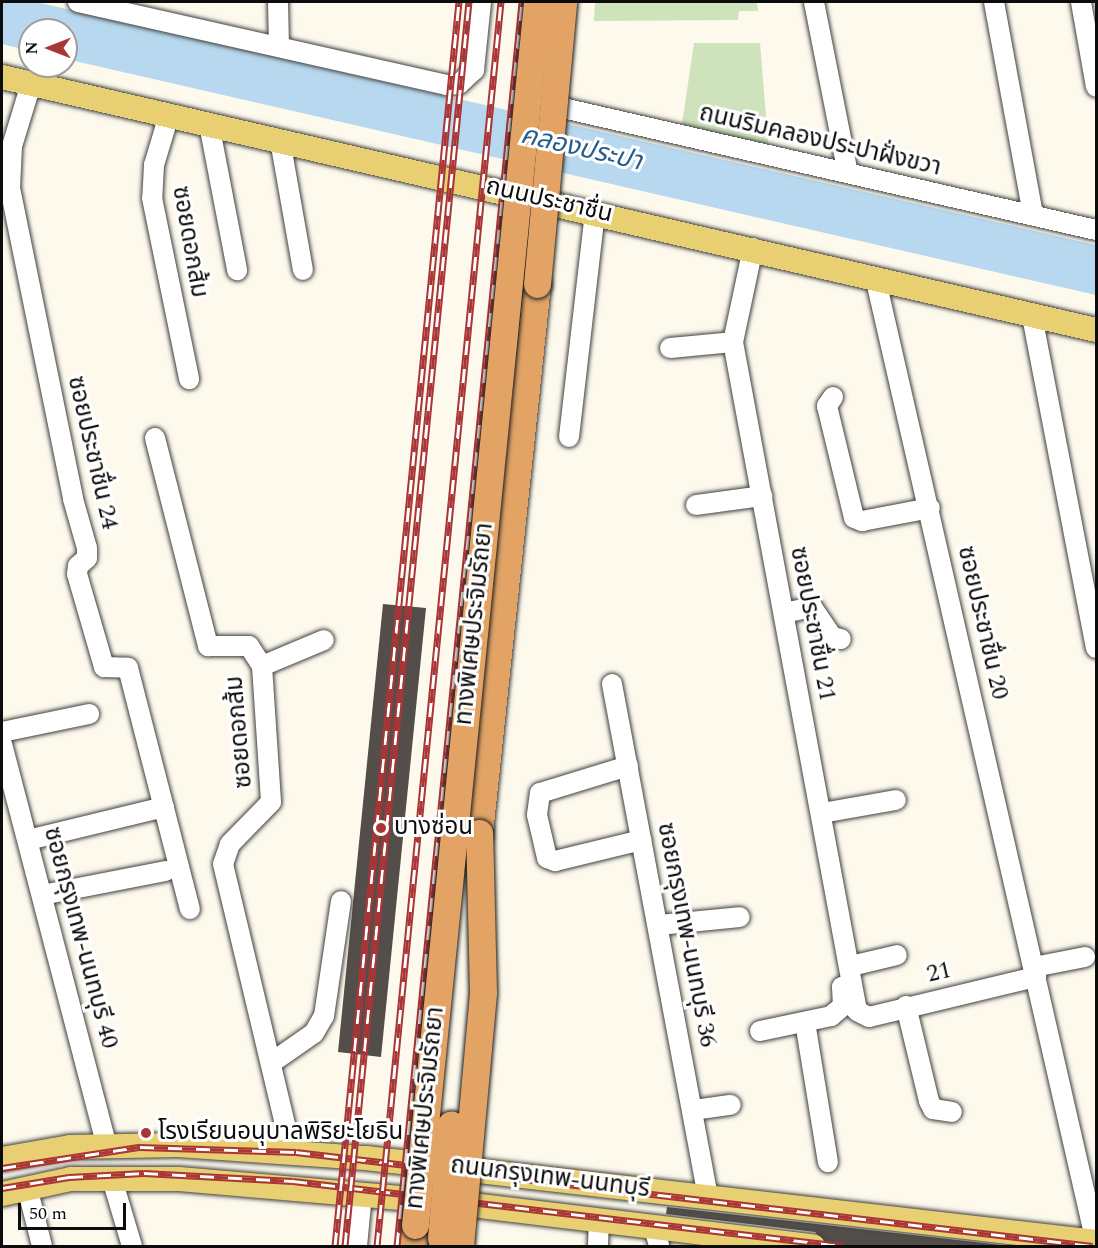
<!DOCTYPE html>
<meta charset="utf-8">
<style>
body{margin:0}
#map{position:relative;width:1098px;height:1248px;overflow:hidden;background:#fdfaed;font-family:Spectral,"Noto Sans Thai",serif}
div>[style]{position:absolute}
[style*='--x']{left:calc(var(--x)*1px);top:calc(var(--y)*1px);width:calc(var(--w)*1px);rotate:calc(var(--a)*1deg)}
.green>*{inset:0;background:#cee3bb}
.water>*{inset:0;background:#b7d8ee}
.building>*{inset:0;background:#534e49}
.roads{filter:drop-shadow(0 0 2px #3f3f3f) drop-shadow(0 0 2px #3f3f3f)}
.minor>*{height:20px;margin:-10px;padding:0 10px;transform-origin:10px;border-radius:10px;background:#fff}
.major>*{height:24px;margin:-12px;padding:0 12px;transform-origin:12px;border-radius:12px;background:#e8cf72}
.highway>*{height:27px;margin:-13.5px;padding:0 13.5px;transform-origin:13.5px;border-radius:13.5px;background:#e2a365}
.rail>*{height:7px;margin-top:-3.5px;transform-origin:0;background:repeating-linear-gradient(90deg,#fff 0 14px,#aa3536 0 28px);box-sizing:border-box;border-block:2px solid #aa3536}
.bridges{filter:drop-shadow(0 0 2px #1d1d1d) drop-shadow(0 0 2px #1d1d1d)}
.highway-bridge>*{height:27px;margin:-13.5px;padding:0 13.5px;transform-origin:13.5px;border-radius:13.5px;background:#e2a365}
.dots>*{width:16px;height:16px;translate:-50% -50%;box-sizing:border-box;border:3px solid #fff;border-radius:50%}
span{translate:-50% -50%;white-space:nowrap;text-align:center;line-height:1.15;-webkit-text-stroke:6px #fff;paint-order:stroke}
.street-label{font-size:24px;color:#0c0c0c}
.poi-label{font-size:24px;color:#0c0c0c}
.left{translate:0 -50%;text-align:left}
.water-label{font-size:26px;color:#255c8e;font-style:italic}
.frame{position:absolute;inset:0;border:3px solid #0c0c0c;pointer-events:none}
.north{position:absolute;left:18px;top:18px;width:60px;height:60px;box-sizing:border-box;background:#fff;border:2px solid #9e9e9e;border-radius:50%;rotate:270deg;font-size:16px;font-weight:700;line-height:24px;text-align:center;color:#0c0c0c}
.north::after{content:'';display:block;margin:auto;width:21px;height:27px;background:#aa3536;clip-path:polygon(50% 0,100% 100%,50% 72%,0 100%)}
.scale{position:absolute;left:18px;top:1203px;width:108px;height:27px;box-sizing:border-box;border:3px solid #0c0c0c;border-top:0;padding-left:8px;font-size:18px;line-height:21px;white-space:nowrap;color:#0c0c0c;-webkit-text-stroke:4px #fff;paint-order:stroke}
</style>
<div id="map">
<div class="green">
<div style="clip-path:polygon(595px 2px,757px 2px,758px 11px,739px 11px,738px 20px,594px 21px)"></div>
<div style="clip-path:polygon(694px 43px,760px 43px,769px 152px,682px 124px)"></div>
</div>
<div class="water">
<div style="clip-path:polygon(2px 2px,36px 2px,1096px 245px,1096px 295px,66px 59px,66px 30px,30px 30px,30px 51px,2px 44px)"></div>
</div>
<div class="building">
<div style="clip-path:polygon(383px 604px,426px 608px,381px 1057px,338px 1052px)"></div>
<div style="clip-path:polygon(667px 1207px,1010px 1246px,827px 1246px,815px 1232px,666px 1214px)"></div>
</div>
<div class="roads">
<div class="minor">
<div style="--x:78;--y:2;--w:378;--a:12.7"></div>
<div style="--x:447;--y:85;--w:12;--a:-5"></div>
<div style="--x:459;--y:84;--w:21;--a:-43"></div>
<div style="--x:474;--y:70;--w:68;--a:-84.1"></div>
<div style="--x:278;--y:2;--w:45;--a:88.7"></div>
<div style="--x:814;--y:2;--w:174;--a:78.8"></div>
<div style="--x:994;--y:2;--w:217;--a:79.6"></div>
<div style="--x:1081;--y:2;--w:86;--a:80"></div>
<div style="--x:31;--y:84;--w:65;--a:107"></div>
<div style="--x:12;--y:146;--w:42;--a:92.7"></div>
<div style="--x:10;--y:188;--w:317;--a:78.5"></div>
<div style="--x:73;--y:499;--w:51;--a:74.1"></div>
<div style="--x:87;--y:548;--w:10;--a:90"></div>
<div style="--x:87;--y:558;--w:12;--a:138"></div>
<div style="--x:78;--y:566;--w:8;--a:97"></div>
<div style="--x:77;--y:574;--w:97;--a:73.8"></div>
<div style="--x:104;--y:667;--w:24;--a:2"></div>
<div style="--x:128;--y:668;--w:249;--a:75.6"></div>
<div style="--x:541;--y:103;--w:569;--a:12.89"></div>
<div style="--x:169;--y:115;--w:52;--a:106.7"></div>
<div style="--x:154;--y:165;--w:33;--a:93"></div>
<div style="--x:152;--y:198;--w:185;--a:78.4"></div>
<div style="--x:209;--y:124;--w:149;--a:79.1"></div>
<div style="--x:280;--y:140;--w:132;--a:80"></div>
<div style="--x:753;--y:248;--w:96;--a:102"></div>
<div style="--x:733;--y:342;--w:680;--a:79.5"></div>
<div style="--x:857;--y:1011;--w:13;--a:27"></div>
<div style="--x:869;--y:1017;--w:172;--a:-13.5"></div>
<div style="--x:876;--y:281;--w:986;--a:77.11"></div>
<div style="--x:1032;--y:316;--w:338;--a:79.1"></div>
<div style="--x:670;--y:348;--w:63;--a:-5.4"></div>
<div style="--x:833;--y:397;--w:11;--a:124"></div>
<div style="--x:827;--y:406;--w:115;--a:76.4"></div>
<div style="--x:854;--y:518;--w:9;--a:21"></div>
<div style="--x:862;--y:521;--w:69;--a:-10.8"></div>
<div style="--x:569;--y:437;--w:226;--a:-83.4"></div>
<div style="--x:155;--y:438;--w:215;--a:75.7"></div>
<div style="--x:208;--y:646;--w:41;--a:0"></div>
<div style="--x:249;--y:646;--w:24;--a:57"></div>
<div style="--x:262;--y:666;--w:136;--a:86.2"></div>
<div style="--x:271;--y:802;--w:59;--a:134.3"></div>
<div style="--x:230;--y:844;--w:21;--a:109"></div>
<div style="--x:223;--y:864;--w:297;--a:76.6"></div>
<div style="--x:696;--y:505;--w:67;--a:-7.8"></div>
<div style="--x:784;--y:613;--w:29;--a:-12"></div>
<div style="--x:812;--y:607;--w:36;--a:56"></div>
<div style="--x:832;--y:637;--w:9;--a:13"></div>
<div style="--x:262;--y:666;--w:67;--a:-22.8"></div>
<div style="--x:612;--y:684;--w:522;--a:79.4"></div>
<div style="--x:2;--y:732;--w:89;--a:-11.7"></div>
<div style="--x:2;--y:744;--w:415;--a:75.4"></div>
<div style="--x:628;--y:766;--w:92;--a:162.9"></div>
<div style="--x:540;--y:793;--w:22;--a:98"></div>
<div style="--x:537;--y:815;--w:44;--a:76.9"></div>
<div style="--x:547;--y:858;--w:9;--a:21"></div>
<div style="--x:555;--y:861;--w:89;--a:-13.6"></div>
<div style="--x:822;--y:813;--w:75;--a:-10"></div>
<div style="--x:28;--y:840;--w:140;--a:-13.6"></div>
<div style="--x:42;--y:895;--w:126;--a:-11"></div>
<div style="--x:659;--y:925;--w:81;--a:-5.6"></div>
<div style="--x:851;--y:966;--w:47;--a:-13.4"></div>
<div style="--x:1034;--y:967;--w:52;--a:-11.1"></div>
<div style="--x:906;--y:1006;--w:98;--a:76.4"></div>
<div style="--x:929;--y:1101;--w:9;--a:63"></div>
<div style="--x:933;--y:1109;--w:19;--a:9"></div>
<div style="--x:805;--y:1022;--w:142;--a:80.7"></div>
<div style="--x:760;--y:1031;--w:73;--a:-11.9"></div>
<div style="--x:831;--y:1016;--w:16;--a:-40"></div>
<div style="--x:843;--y:1006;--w:19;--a:-93"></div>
<div style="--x:842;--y:987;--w:6;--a:-18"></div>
<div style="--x:271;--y:1063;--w:52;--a:-34.9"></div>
<div style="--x:314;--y:1033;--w:20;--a:-60"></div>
<div style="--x:324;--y:1016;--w:116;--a:-81.6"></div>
<div style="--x:694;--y:1110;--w:37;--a:-8"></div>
<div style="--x:112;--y:1179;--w:70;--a:73.4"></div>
<div style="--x:27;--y:1187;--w:61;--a:75.7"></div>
<div style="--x:654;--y:1228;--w:19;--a:74"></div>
<div style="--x:357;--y:1246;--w:52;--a:-84.5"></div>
<div style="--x:598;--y:1246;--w:24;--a:-88"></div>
</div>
<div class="major">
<div style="--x:2;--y:77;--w:1123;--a:13.02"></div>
<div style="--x:2;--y:1159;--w:69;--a:-10"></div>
<div style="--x:70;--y:1147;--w:108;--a:-1.1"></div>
<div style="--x:178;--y:1145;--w:188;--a:4"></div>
<div style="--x:366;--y:1158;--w:735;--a:6.56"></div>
<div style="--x:2;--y:1194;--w:71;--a:-12.3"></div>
<div style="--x:71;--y:1179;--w:108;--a:0"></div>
<div style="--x:179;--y:1179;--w:269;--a:4.9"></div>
<div style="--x:447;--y:1202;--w:369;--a:6.9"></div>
</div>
<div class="highway">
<div style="--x:479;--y:833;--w:552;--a:-83.97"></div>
<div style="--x:413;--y:1246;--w:21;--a:-85"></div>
</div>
</div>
<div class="rail">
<div style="--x:2;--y:1168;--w:140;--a:-8.7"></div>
<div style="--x:140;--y:1147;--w:156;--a:1.8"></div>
<div style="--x:296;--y:1152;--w:802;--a:6.73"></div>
<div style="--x:2;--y:1188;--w:68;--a:-9.3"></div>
<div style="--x:69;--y:1177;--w:75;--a:-3.1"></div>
<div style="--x:144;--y:1173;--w:149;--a:3.1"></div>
<div style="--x:293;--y:1181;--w:553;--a:6.75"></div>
<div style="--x:335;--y:1246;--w:1250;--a:-84.31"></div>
<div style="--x:345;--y:1246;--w:1250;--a:-84.31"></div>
<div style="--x:377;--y:1246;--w:1250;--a:-84.31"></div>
<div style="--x:397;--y:1246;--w:1250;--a:-84.26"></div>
</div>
<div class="bridges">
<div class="highway-bridge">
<div style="--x:537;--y:284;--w:283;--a:-84.7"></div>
<div style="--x:415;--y:1225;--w:1229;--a:-84.3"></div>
<div style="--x:441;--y:1238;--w:114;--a:-85"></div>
<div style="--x:460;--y:1246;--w:255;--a:-84.8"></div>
<div style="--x:483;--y:992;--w:159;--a:-91.4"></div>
</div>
</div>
<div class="dots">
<div style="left:381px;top:828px;background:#aa3536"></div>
<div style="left:146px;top:1133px;background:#aa3536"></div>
</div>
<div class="street-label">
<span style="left:820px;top:141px;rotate:13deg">ถนนริมคลองประปาฝั่งขวา</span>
<span style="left:549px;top:201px;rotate:13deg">ถนนประชาชื่น</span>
<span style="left:189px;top:242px;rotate:80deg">ซอยดอกส้ม</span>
<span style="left:92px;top:453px;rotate:77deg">ซอยประชาชื่น 24</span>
<span style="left:982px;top:623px;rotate:77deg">ซอยประชาชื่น 20</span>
<span style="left:475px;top:624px;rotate:-84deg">ทางพิเศษประจิมรัถยา</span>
<span style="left:812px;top:624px;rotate:79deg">ซอยประชาชื่น 21</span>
<span style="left:240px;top:732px;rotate:-95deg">ซอยดอกส้ม</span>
<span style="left:686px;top:935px;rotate:79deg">ซอยกรุงเทพ-นนทบุรี 36</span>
<span style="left:80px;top:938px;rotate:75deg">ซอยกรุงเทพ-นนทบุรี 40</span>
<span style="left:939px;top:973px;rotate:-13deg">21</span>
<span style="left:426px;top:1108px;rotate:-84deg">ทางพิเศษประจิมรัถยา</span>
<span style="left:550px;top:1178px;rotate:7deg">ถนนกรุงเทพ-นนทบุรี</span>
</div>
<div class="poi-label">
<span class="left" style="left:394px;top:828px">บางซ่อน</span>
<span class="left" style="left:158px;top:1133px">โรงเรียนอนุบาลพิริยะโยธิน</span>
</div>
<div class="water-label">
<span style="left:581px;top:149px;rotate:13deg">คลองประปา</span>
</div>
<div class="frame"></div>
<div class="north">N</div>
<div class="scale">50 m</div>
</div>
